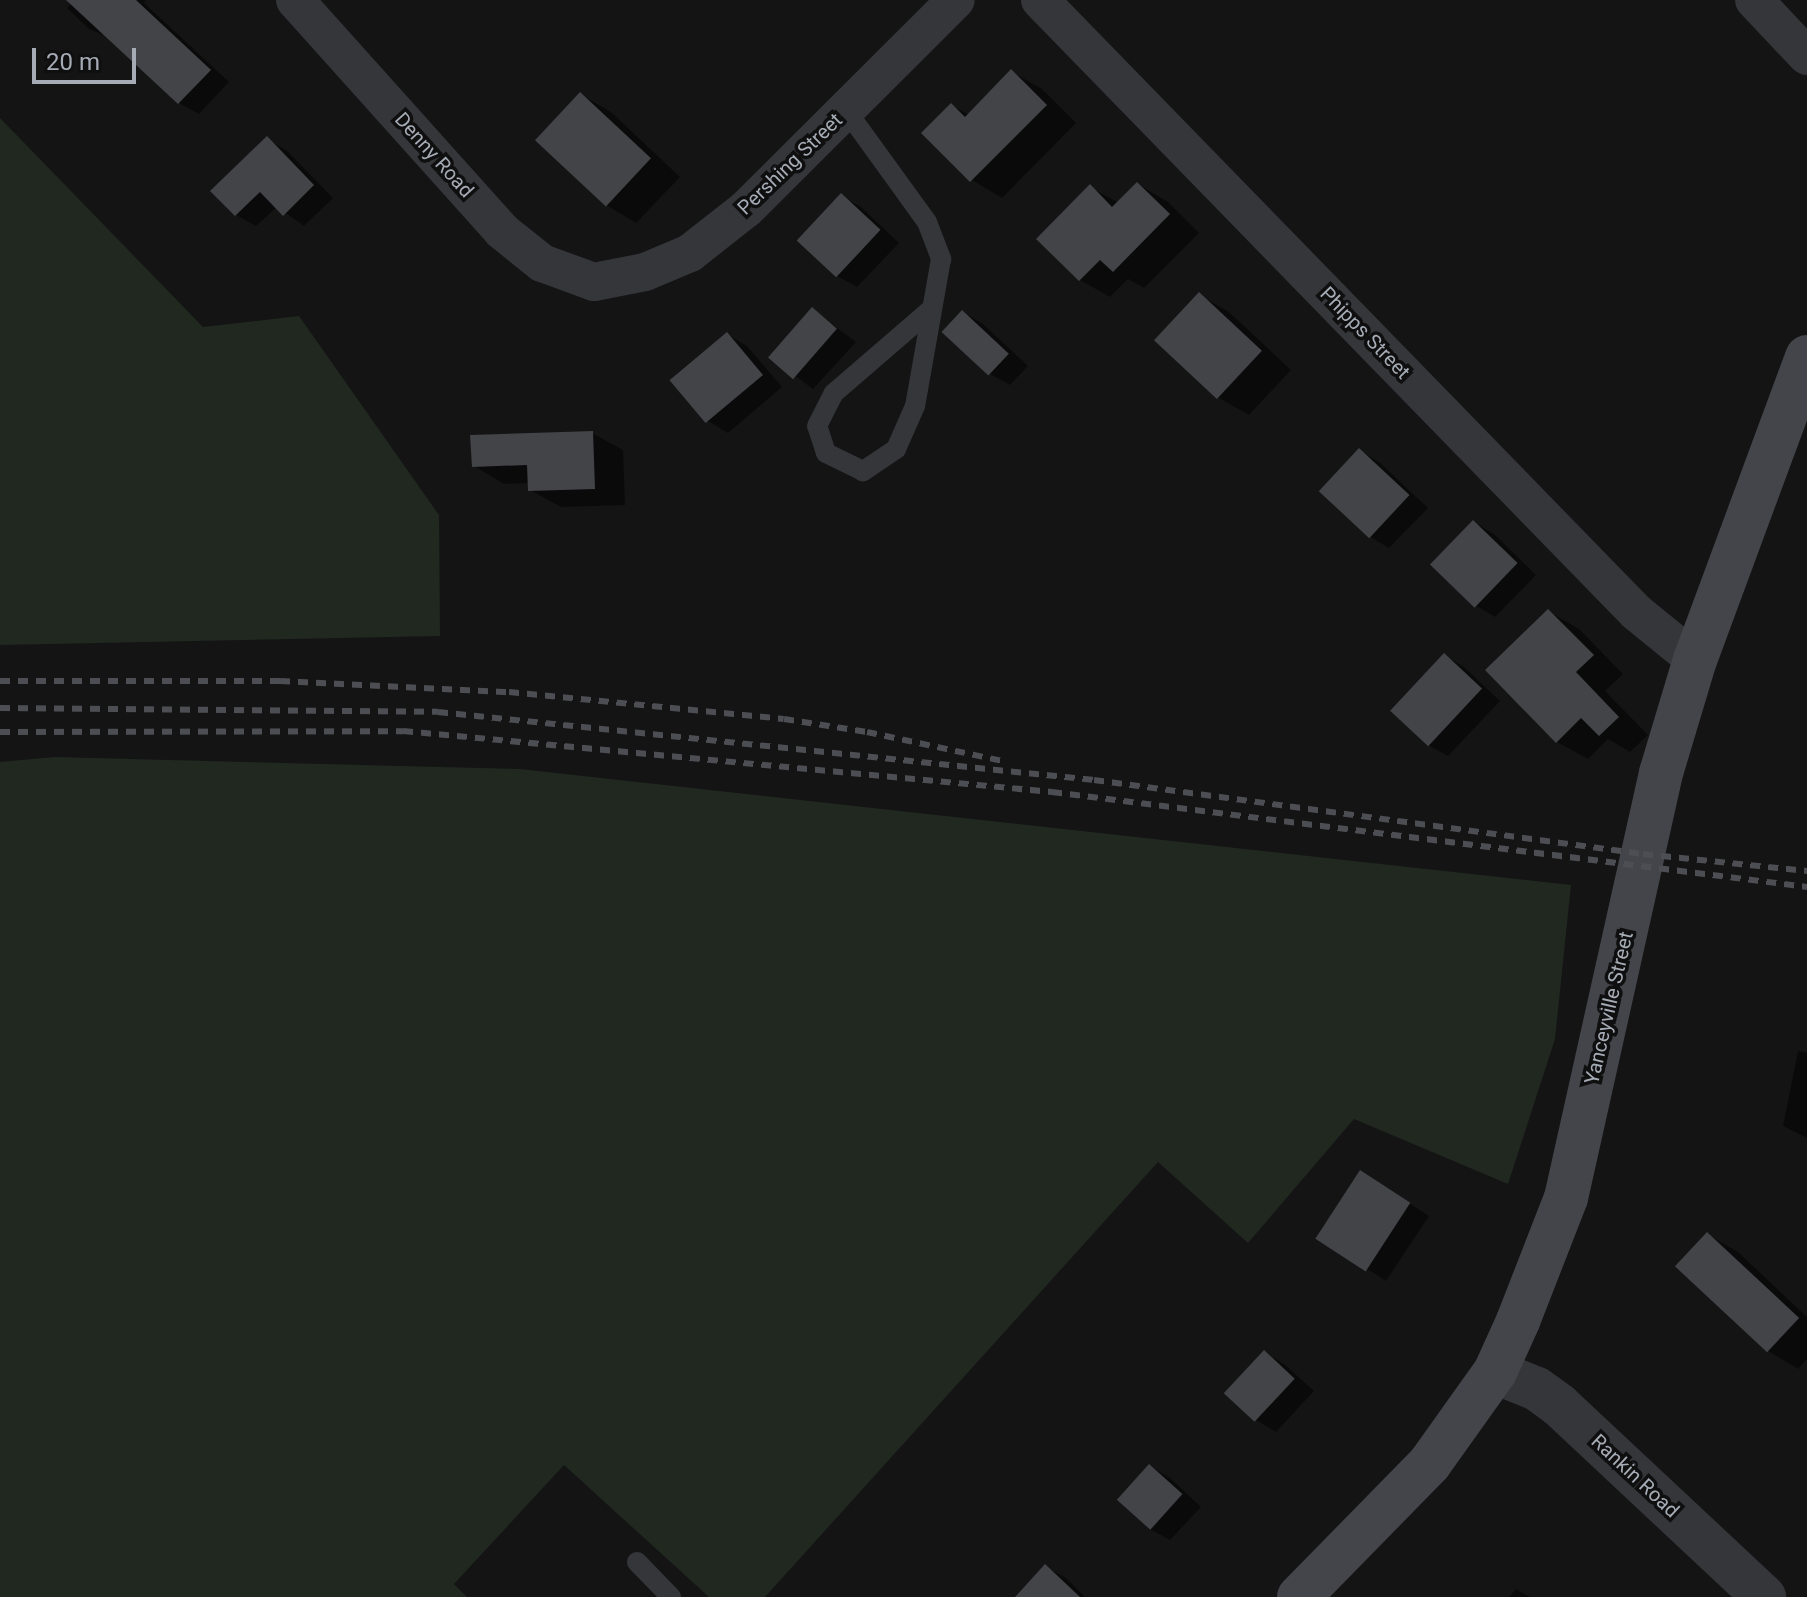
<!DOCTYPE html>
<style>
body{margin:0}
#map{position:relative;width:1807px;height:1597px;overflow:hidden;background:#141415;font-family:Roboto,sans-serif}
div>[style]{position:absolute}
.green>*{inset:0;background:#202820}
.shadow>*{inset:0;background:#0007}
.building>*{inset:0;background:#434448;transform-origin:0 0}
.service>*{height:20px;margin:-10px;padding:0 10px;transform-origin:10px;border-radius:10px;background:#35363a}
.minor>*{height:38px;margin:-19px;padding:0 19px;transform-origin:19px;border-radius:19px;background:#35363a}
.tertiary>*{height:44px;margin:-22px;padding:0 22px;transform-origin:22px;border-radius:22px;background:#35363a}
.secondary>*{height:44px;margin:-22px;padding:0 22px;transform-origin:22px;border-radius:22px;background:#43454a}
.rail>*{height:6px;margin-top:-3px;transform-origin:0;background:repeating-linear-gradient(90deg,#4c4e53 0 10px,transparent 0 18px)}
span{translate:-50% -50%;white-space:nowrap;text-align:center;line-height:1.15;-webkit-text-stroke:7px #0f0f10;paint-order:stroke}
.street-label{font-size:20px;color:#a6acb5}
.scale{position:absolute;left:32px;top:48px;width:104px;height:36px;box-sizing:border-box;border:4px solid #a6acb5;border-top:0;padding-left:10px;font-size:24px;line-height:28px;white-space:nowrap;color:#a6acb5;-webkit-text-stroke:6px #0f0f10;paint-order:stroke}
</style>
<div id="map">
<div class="green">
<i style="clip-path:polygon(0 118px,203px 327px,299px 316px,439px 515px,440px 636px,0 645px)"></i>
<i style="clip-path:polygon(54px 757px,520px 769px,1571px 885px,1555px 1039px,1508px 1184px,1354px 1119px,1248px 1243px,1158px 1162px,765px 1597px,709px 1597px,564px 1465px,454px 1584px,467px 1597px,0 1597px,0 762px)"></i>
</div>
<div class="shadow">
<i style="clip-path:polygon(74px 0,146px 0,144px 3px,229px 82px,199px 114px,179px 103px,111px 38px,89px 29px,67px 8px)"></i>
<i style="clip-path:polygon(1012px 72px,1042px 89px,1076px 123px,1002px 198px,972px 180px,924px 133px,951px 105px,969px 115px)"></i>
<i style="clip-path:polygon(580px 94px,611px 112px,680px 177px,636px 223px,606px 205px)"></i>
<i style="clip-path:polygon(267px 139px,287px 151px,333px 198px,304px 226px,277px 207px,256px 226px,236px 215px)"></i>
<i style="clip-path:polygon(1138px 184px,1168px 202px,1199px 233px,1144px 288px,1128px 279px,1110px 297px,1080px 280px,1090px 187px,1119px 203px)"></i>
<i style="clip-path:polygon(841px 196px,861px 207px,899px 243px,857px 287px,837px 276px)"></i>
<i style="clip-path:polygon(1199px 295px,1229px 312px,1291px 370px,1249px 415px,1219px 398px)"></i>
<i style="clip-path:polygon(813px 310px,856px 342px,813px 389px,771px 358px)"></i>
<i style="clip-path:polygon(963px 312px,983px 324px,1028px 366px,1010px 385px,990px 374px)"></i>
<i style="clip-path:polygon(727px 334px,747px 346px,782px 387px,728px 433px,708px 421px)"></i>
<i style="clip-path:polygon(592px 433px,623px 450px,625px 505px,561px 507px,530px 490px,530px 483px,504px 484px,474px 466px)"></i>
<i style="clip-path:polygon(1359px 450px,1379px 462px,1428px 508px,1389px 548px,1369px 536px)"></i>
<i style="clip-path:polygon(1474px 522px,1494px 534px,1536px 575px,1495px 617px,1475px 605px)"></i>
<i style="clip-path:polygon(1548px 611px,1579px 629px,1623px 674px,1605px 691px,1648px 735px,1630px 752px,1608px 739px,1588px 759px,1557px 742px)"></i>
<i style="clip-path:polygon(1444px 655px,1464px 667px,1500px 701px,1448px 756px,1428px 745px,1392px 711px)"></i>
<i style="clip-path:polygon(1798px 1051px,1807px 1053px,1807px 1138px,1783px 1126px)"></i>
<i style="clip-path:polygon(1380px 1184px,1429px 1216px,1386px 1281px,1318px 1237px)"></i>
<i style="clip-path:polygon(1708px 1235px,1738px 1252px,1807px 1317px,1807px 1359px,1798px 1369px,1768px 1351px)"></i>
<i style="clip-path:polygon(1264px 1352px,1284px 1364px,1314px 1391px,1276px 1432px,1256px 1420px)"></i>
<i style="clip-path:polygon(1150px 1466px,1170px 1478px,1201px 1507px,1170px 1540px,1150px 1529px)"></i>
<i style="clip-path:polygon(1046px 1567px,1066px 1578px,1085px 1597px,1017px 1597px)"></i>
<i style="clip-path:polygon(1516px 1589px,1530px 1597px,1509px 1597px)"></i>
</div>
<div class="building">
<i style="clip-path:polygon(66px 0,136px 0,211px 70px,178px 104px)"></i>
<i style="clip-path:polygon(1011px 69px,1047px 105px,970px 182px,921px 133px,951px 103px,965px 117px)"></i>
<i style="left:580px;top:92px;width:97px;height:66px;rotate:43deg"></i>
<i style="clip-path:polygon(267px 136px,314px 185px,283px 216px,260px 192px,235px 216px,210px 191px)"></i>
<i style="clip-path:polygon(1137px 182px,1170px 214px,1113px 272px,1100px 260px,1079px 281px,1036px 239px,1090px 184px,1112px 207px)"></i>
<i style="left:841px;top:193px;width:54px;height:65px;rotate:43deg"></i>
<i style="left:1199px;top:292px;width:86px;height:66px;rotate:43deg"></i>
<i style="left:812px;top:307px;width:33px;height:67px;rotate:41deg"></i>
<i style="left:962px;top:310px;width:64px;height:30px;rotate:43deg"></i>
<i style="left:727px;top:332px;width:56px;height:75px;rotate:50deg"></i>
<i style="clip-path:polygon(593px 431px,595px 489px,528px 491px,527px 465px,472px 467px,470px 435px)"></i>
<i style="left:1359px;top:448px;width:69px;height:59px;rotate:43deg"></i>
<i style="left:1473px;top:520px;width:62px;height:62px;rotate:44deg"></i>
<i style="clip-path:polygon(1548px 609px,1594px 655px,1576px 672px,1619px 717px,1599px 736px,1581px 718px,1556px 743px,1485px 670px)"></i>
<i style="left:1444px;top:653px;width:52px;height:79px;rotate:43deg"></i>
<i style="left:1360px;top:1170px;width:60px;height:82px;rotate:33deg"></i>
<i style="left:1707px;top:1232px;width:126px;height:47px;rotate:43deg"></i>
<i style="left:1264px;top:1350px;width:42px;height:59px;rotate:43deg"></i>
<i style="left:1149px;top:1464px;width:45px;height:48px;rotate:42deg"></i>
<i style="clip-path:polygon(1045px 1564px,1080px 1597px,1015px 1597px)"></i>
</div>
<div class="service">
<i style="left:846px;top:110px;width:138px;rotate:54.1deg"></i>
<i style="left:927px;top:222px;width:40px;rotate:69deg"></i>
<i style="left:941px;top:259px;width:149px;rotate:100deg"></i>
<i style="left:915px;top:406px;width:47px;rotate:113.8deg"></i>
<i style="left:896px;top:449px;width:40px;rotate:146deg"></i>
<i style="left:863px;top:471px;width:41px;rotate:-154.1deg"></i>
<i style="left:826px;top:453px;width:28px;rotate:-108deg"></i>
<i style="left:817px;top:426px;width:37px;rotate:-63deg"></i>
<i style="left:834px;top:393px;width:127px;rotate:-40.8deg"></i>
<i style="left:637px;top:1562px;width:49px;rotate:45.8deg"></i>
</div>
<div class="minor">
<i style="left:295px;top:0;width:310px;rotate:48.1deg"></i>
<i style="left:502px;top:231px;width:51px;rotate:38.7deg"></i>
<i style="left:542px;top:263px;width:55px;rotate:20.1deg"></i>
<i style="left:594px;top:282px;width:52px;rotate:-11.1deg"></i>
<i style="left:645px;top:272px;width:49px;rotate:-22.9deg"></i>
<i style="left:690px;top:253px;width:71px;rotate:-38.2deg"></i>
<i style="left:746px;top:209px;width:296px;rotate:-44.9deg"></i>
<i style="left:1040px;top:0;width:854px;rotate:45.76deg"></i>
<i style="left:1636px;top:612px;width:76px;rotate:39.1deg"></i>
<i style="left:1754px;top:0;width:77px;rotate:46.6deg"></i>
</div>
<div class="tertiary">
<i style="left:1495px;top:1372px;width:45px;rotate:22deg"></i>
<i style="left:1537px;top:1389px;width:27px;rotate:36deg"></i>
<i style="left:1559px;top:1405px;width:281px;rotate:43.1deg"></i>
</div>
<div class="secondary">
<i style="left:1299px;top:1597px;width:187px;rotate:-45.6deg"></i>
<i style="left:1430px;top:1463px;width:112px;rotate:-54.5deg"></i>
<i style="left:1495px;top:1372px;width:56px;rotate:-65.7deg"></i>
<i style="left:1518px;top:1321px;width:132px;rotate:-68.7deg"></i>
<i style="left:1566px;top:1198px;width:435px;rotate:-77.4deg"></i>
<i style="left:1661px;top:773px;width:118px;rotate:-73.3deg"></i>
<i style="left:1695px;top:660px;width:323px;rotate:-69.7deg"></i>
</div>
<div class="rail">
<i style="left:0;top:681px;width:280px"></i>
<i style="left:280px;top:681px;width:229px;rotate:2.8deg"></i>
<i style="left:509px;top:692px;width:276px;rotate:5.6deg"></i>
<i style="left:784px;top:719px;width:84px;rotate:8.9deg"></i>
<i style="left:867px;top:732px;width:138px;rotate:12.1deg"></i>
<i style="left:0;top:708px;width:438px;rotate:0.5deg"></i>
<i style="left:438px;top:712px;width:660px;rotate:5.92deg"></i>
<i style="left:1094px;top:780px;width:554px;rotate:7.68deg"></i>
<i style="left:1643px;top:854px;width:165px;rotate:5.9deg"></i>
<i style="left:0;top:732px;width:403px;rotate:-0.1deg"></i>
<i style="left:403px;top:731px;width:652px;rotate:5.37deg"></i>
<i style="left:1052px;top:792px;width:761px;rotate:7.17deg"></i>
</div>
<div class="street-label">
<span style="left:434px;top:155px;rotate:48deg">Denny Road</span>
<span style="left:790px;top:164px;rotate:-44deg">Pershing Street</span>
<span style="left:1365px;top:333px;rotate:46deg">Phipps Street</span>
<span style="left:1609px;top:1008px;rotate:-77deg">Yanceyville Street</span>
<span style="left:1635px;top:1476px;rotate:43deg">Rankin Road</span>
</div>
<div class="scale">20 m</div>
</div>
